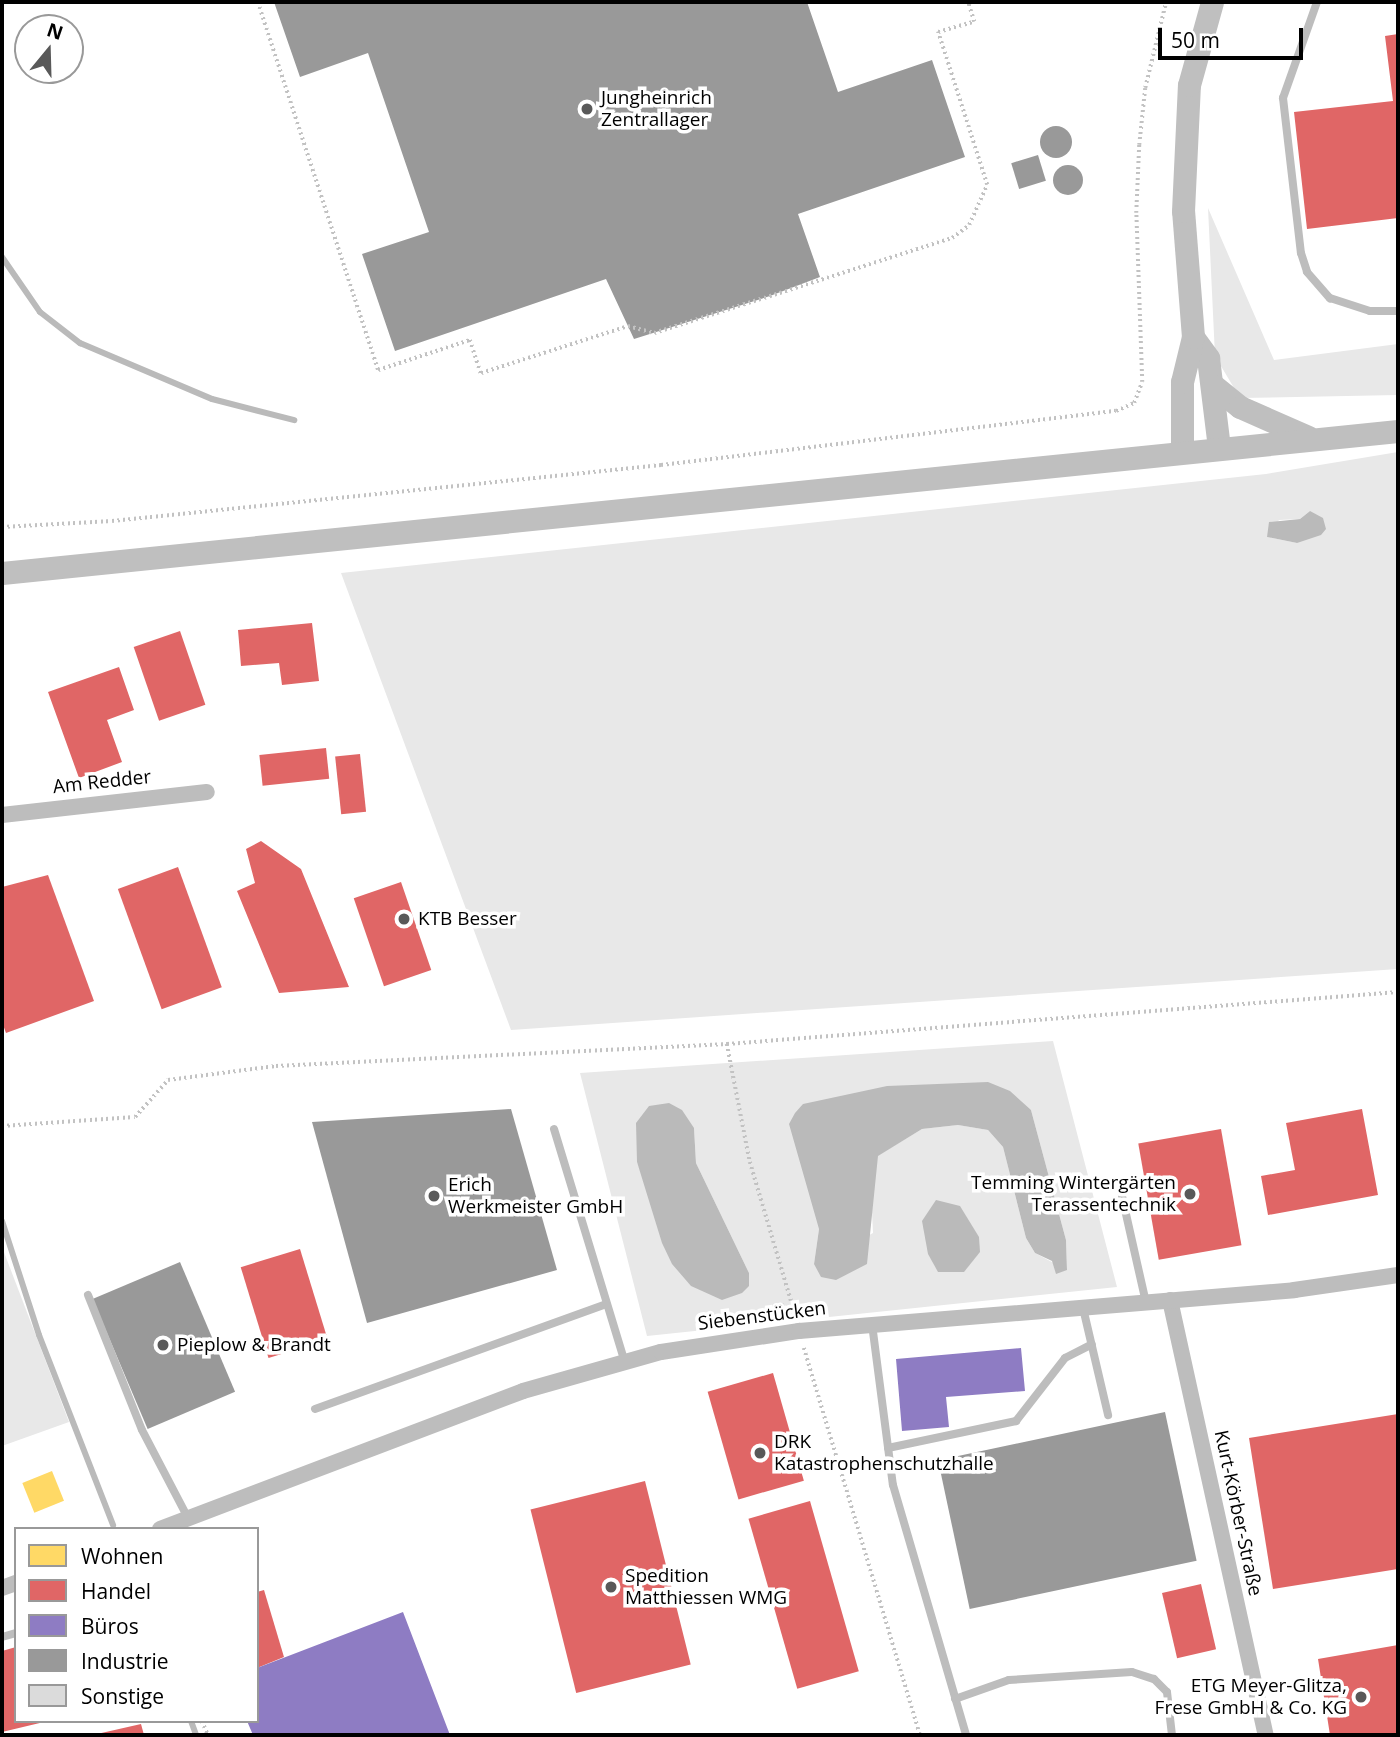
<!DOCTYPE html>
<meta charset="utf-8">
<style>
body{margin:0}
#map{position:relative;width:1400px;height:1737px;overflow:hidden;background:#fff;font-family:"Open Sans",sans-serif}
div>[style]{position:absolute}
.green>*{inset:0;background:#e8e8e8}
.water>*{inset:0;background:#bababa}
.homes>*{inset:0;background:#ffd966;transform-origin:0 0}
.shops>*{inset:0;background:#e06666;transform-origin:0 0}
.offices>*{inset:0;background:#8e7cc3}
.industry>*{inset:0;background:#999;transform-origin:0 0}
.round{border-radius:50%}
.stream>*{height:6px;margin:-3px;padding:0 3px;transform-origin:3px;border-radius:3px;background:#bababa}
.building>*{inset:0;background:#dbdbdb;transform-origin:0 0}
.path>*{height:3.5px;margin-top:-1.75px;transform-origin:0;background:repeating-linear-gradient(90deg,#c2c2c2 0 2px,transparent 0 5.5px)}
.service>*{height:8px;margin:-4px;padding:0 4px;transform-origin:4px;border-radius:4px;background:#bdbdbd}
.minor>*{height:16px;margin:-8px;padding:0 8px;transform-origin:8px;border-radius:8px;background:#bdbdbd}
.secondary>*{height:23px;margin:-11.5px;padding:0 11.5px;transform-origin:11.5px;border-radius:11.5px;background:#bfbfbf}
.dots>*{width:19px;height:19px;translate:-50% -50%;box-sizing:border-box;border:4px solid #fff;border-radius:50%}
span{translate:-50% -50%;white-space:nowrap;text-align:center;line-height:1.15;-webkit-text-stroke:7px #fff;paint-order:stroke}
.poi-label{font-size:19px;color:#000}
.left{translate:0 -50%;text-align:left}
.right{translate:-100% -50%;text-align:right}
.street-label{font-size:19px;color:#000}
.frame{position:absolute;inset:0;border:4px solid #000;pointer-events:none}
.legend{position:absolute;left:14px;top:1527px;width:245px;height:196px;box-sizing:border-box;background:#fff;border:2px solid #999;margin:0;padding:9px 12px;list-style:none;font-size:21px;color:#000}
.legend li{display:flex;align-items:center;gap:14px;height:35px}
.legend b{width:35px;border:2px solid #999}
.north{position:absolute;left:14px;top:14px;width:70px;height:70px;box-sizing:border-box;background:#fff;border:2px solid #999;border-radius:50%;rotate:19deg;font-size:19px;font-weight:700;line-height:28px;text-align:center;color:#000}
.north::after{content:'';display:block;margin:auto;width:24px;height:32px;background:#595959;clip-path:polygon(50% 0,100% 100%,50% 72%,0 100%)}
.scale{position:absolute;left:1158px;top:28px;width:145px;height:32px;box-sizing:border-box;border:4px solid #000;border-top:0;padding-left:9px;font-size:21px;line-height:24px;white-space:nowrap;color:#000;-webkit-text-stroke:5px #fff;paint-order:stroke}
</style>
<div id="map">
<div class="green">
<i style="clip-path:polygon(1208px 208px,1274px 360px,1398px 344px,1398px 395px,1240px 398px,1215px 356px)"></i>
<i style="clip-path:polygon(evenodd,1398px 452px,1398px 969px,511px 1030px,341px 573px,1266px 474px,1398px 452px,1310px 511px,1297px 543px,1267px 537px,1279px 520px,1300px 519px,1310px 511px)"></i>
<i style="clip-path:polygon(evenodd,1053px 1041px,1117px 1287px,647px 1336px,580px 1073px,1053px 1041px,887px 1086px,1031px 1110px,1066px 1240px,1067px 1270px,1035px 1253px,1026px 1238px,1003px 1147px,988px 1130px,958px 1125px,922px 1129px,877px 1156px,871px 1192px,873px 1233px,814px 1264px,819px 1229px,887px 1086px,1053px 1041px,694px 1128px,696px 1163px,749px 1273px,649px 1192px,637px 1162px,694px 1128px)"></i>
<i style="clip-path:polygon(2px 1247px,69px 1422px,2px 1446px)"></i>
</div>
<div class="water">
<i style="clip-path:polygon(1310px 511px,1323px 518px,1326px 529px,1321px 535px,1297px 543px,1267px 537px,1269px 522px,1300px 519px)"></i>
<i style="clip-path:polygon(988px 1082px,1010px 1091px,1031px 1110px,1066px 1240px,1067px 1270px,1056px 1274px,1052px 1261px,1035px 1253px,1026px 1238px,1003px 1147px,988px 1130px,958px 1125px,922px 1129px,878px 1156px,867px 1264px,836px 1280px,821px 1277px,814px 1264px,819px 1229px,789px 1124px,795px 1113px,803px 1104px,887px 1086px)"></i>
<i style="clip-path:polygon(669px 1103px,682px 1110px,694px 1128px,696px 1163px,749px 1273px,749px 1286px,742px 1293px,722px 1300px,691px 1286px,672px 1264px,662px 1243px,637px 1162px,636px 1123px,649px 1106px)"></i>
<i style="clip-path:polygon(936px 1200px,960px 1206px,979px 1237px,980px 1252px,964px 1272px,938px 1272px,928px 1254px,922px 1221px)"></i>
</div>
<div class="homes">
<i style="left:52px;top:1471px;width:32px;height:32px;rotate:68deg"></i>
</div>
<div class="shops">
<i style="clip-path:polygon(1398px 34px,1398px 218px,1307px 229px,1294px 112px,1393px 101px,1385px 36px)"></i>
<i style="clip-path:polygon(312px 623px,319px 681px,282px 685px,279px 663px,241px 666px,238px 630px)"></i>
<i style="left:180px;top:631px;width:78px;height:49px;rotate:71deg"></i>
<i style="clip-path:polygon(119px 667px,134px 710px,107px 720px,122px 762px,79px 778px,48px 692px)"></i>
<i style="left:326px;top:748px;width:31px;height:67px;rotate:84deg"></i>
<i style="left:360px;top:754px;width:58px;height:25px;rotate:84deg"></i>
<i style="clip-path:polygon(261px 841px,301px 869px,349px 987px,279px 993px,237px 891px,255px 883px,246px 849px)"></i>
<i style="left:178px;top:867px;width:128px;height:64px;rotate:70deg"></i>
<i style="clip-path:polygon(48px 875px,94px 1001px,6px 1033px,2px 1022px,2px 887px)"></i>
<i style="left:401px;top:882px;width:93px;height:50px;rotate:71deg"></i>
<i style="clip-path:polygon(1362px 1109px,1378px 1195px,1268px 1215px,1261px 1176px,1295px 1170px,1286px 1123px)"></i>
<i style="left:1221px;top:1129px;width:118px;height:84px;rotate:80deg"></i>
<i style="left:300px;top:1249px;width:95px;height:62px;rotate:73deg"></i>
<i style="left:773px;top:1373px;width:112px;height:68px;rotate:74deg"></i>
<i style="clip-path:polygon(1398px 1414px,1398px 1569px,1273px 1589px,1249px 1438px)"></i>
<i style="left:645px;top:1481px;width:189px;height:118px;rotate:76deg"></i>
<i style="left:810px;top:1501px;width:177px;height:64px;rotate:74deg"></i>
<i style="left:1201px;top:1584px;width:67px;height:40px;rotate:77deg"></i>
<i style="clip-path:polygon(264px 1590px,284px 1657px,257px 1668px,257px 1592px)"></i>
<i style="clip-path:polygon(1398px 1645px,1398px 1735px,1330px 1735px,1318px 1659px)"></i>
<i style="clip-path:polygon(16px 1647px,16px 1721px,44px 1722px,2px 1732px,2px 1651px)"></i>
<i style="clip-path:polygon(141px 1724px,144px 1735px,97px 1735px,97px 1734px)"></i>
</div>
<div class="offices">
<i style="clip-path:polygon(1021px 1348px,1025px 1391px,946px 1397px,949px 1427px,902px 1431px,896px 1359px)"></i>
<i style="clip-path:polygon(403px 1612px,450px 1735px,253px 1735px,247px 1721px,257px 1721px,257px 1668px)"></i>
</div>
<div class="industry">
<i style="clip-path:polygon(274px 2px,807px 2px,838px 92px,932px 60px,965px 157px,798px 214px,820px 277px,770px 296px,634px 339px,606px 279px,395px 351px,362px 254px,429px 232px,368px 53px,300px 77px)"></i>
<i class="round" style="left:1040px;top:126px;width:32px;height:32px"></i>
<i style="left:1038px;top:155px;width:27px;height:28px;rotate:73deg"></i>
<i class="round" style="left:1053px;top:165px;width:30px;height:30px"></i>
<i style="clip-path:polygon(511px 1109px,557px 1270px,367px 1323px,312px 1122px)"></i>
<i style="left:180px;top:1262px;width:141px;height:95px;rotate:67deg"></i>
<i style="left:1165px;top:1412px;width:152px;height:232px;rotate:78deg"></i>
</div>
<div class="stream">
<i style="left:2px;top:257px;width:67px;rotate:55.4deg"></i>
<i style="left:40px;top:312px;width:51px;rotate:37.8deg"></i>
<i style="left:80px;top:343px;width:143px;rotate:23deg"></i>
<i style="left:212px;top:399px;width:85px;rotate:14.4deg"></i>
<i style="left:2px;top:1221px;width:120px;rotate:72deg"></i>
<i style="left:39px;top:1335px;width:204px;rotate:68.7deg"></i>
<i style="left:191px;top:1721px;width:15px;rotate:70deg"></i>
</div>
<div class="building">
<i style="left:784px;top:1303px;width:10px;height:10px;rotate:84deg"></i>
</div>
<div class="path">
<i style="left:258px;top:2px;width:387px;rotate:71.9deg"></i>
<i style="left:378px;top:370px;width:97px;rotate:-18.1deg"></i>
<i style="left:470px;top:340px;width:35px;rotate:72deg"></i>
<i style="left:481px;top:373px;width:154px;rotate:-17.7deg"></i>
<i style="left:628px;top:326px;width:27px;rotate:15deg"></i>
<i style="left:654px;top:333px;width:313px;rotate:-17.7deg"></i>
<i style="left:952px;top:238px;width:21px;rotate:-37deg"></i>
<i style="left:969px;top:225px;width:44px;rotate:-65.8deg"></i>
<i style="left:987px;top:185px;width:161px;rotate:-107.8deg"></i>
<i style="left:938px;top:32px;width:37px;rotate:-16deg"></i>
<i style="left:974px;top:22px;width:21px;rotate:-107deg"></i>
<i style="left:2px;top:527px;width:110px;rotate:-3.1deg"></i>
<i style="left:112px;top:521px;width:552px;rotate:-5.82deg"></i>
<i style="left:661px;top:465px;width:458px;rotate:-6.8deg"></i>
<i style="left:1116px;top:411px;width:20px;rotate:-24deg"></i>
<i style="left:1134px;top:403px;width:22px;rotate:-69deg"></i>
<i style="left:1142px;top:382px;width:169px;rotate:-92deg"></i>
<i style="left:1136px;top:213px;width:68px;rotate:-87.5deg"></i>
<i style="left:1139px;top:145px;width:57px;rotate:-84deg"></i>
<i style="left:1145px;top:88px;width:89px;rotate:-76.3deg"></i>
<i style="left:727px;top:1044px;width:120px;rotate:79deg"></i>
<i style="left:750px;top:1162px;width:162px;rotate:73.5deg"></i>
<i style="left:2px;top:1126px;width:133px;rotate:-3.9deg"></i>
<i style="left:135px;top:1117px;width:50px;rotate:-48.3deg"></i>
<i style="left:168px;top:1080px;width:109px;rotate:-7.4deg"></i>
<i style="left:276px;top:1066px;width:452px;rotate:-2.8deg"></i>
<i style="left:727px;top:1044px;width:673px;rotate:-4.43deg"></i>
<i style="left:804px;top:1348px;width:404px;rotate:73.3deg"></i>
<i style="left:202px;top:1721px;width:15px;rotate:67deg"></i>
</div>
<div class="service">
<i style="left:1317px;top:2px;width:102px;rotate:109.5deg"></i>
<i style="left:1283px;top:98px;width:156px;rotate:83.4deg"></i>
<i style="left:1301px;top:253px;width:20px;rotate:72deg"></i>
<i style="left:1307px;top:272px;width:35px;rotate:49deg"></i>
<i style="left:1330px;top:298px;width:42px;rotate:18deg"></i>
<i style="left:1370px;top:311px;width:28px"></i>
<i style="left:554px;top:1129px;width:241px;rotate:73.1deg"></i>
<i style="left:1119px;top:1183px;width:123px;rotate:77.3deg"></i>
<i style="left:88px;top:1295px;width:145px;rotate:68.2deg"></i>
<i style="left:142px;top:1430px;width:99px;rotate:62.4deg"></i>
<i style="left:1083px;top:1308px;width:110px;rotate:76.8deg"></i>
<i style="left:872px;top:1324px;width:162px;rotate:82.6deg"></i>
<i style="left:893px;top:1485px;width:260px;rotate:73.7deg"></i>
<i style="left:315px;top:1409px;width:309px;rotate:-19.8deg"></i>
<i style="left:888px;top:1448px;width:131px;rotate:-11.9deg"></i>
<i style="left:1016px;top:1421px;width:80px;rotate:-52.1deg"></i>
<i style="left:1065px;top:1358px;width:30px;rotate:-27deg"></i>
<i style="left:2px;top:1637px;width:15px;rotate:-16deg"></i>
<i style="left:955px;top:1699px;width:57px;rotate:-19.4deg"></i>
<i style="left:1009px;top:1680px;width:123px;rotate:-3.7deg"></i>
<i style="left:1132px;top:1672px;width:23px;rotate:18deg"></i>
<i style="left:1154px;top:1679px;width:18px;rotate:45deg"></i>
<i style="left:1167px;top:1692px;width:43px;rotate:83.4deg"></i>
</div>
<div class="minor">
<i style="left:2px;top:815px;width:206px;rotate:-6.4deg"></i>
<i style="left:1170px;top:1300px;width:445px;rotate:77.6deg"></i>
<i style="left:160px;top:1529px;width:388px;rotate:-20.8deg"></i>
<i style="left:523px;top:1391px;width:143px;rotate:-15.8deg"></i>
<i style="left:661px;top:1352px;width:140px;rotate:-8.7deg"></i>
<i style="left:799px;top:1331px;width:497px;rotate:-4.7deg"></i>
<i style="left:1294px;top:1290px;width:105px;rotate:-8.2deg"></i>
<i style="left:2px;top:1588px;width:15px;rotate:-20deg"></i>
</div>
<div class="secondary">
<i style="left:1193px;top:337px;width:26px;rotate:54deg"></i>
<i style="left:1208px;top:358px;width:91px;rotate:83deg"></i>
<i style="left:1214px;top:386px;width:33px;rotate:39deg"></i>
<i style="left:1240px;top:407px;width:74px;rotate:23.8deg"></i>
<i style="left:1182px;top:452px;width:70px;rotate:-90deg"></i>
<i style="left:1182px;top:382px;width:46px;rotate:-76.3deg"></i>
<i style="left:1193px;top:337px;width:126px;rotate:-94.5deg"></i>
<i style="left:1183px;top:211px;width:126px;rotate:-87.3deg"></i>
<i style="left:1189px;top:85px;width:86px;rotate:-74.5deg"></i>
<i style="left:2px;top:573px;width:1403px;rotate:-5.81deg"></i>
</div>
<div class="dots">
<i style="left:587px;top:109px;background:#595959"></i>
<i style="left:404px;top:919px;background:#595959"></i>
<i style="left:1190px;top:1194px;background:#595959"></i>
<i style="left:434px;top:1196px;background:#595959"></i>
<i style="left:163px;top:1345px;background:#595959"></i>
<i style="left:760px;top:1453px;background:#595959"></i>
<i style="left:611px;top:1587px;background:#595959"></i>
<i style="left:1361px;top:1697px;background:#595959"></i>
</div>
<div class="poi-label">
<span class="left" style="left:601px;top:109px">Jungheinrich<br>Zentrallager</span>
<span class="left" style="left:418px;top:919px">KTB Besser</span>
<span class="right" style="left:1176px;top:1194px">Temming Wintergärten<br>Terassentechnik</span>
<span class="left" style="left:448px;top:1196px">Erich<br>Werkmeister GmbH</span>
<span class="left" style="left:177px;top:1345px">Pieplow &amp; Brandt</span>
<span class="left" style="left:774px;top:1453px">DRK<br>Katastrophenschutzhalle</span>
<span class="left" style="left:625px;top:1587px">Spedition<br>Matthiessen WMG</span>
<span class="right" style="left:1347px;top:1697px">ETG Meyer-Glitza,<br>Frese GmbH &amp; Co. KG</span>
</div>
<div class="street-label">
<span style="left:102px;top:782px;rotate:-6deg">Am Redder</span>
<span style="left:762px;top:1316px;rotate:-7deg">Siebenstücken</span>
<span style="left:1238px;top:1513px;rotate:78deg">Kurt-Körber-Straße</span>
</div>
<div class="frame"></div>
<ul class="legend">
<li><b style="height:19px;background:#ffd966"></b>Wohnen</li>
<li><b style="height:19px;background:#e06666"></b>Handel</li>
<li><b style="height:19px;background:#8e7cc3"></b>Büros</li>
<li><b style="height:19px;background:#999"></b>Industrie</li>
<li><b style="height:19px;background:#dbdbdb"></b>Sonstige</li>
</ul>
<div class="north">N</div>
<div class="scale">50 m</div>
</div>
